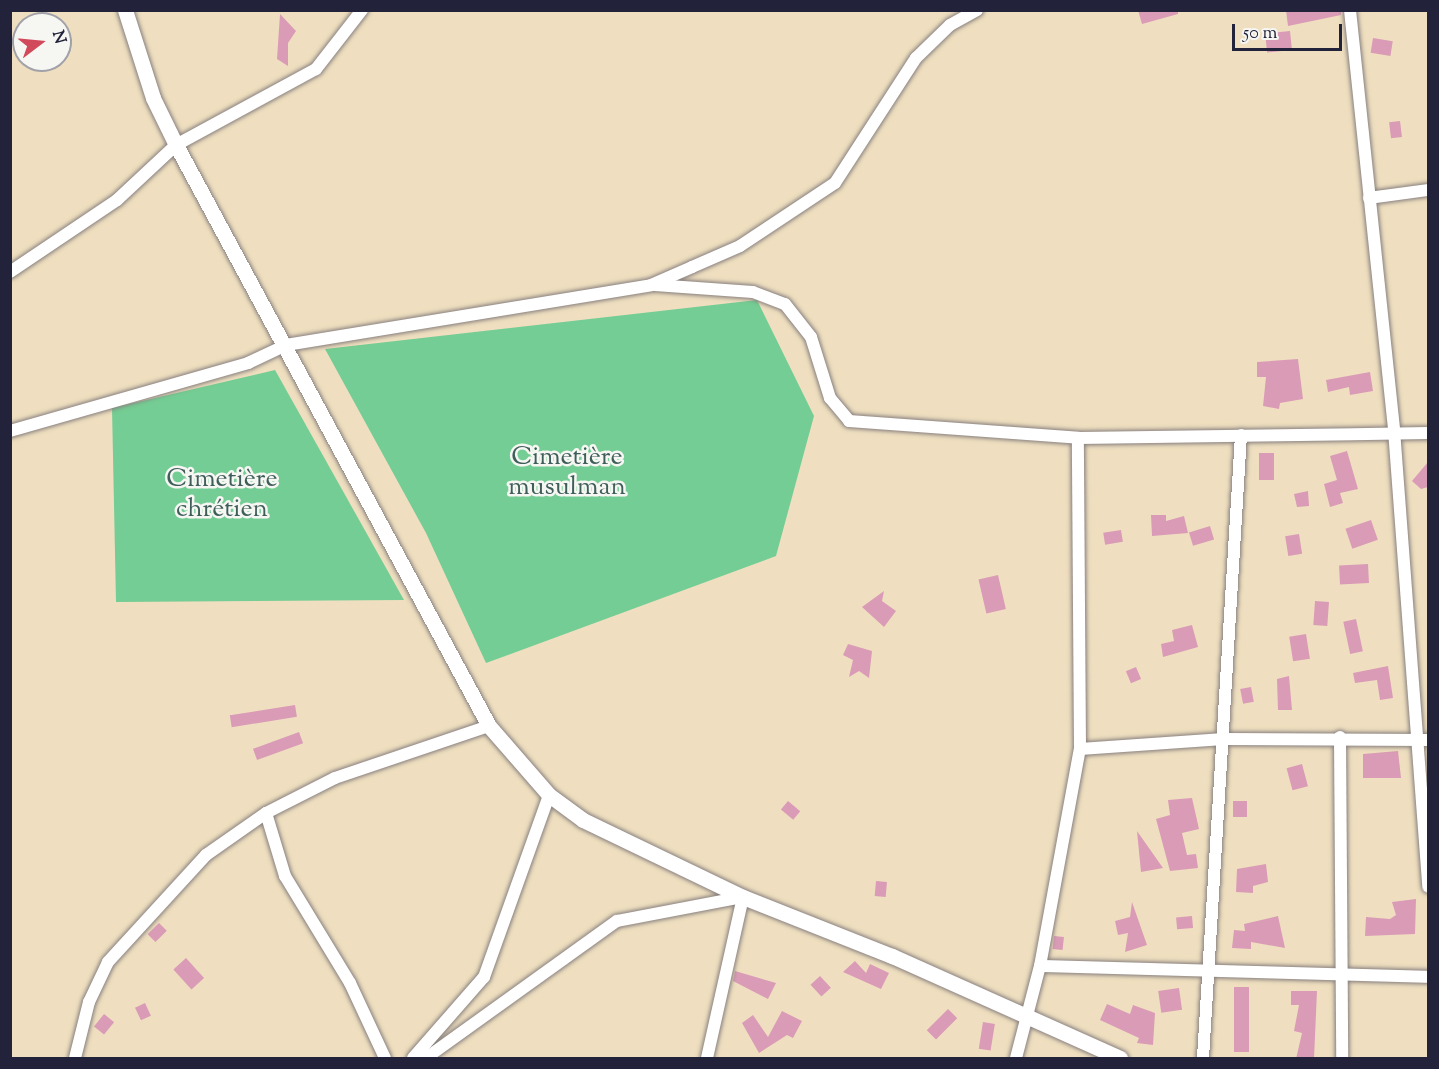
<!DOCTYPE html>
<meta charset="utf-8">
<style>
body{margin:0}
#map{position:relative;width:1439px;height:1069px;overflow:hidden;background:#efdfc0;font-family:"Sorts Mill Goudy",serif}
div>[style]{position:absolute}
.green>*{inset:0;background:#74cd94}
.building>*{inset:0;background:#da9bb6;transform-origin:0 0}
.roads{filter:drop-shadow(0 0 2px #88807e) drop-shadow(0 0 2px #88807e)}
.minor>*{height:12px;margin:-6px;padding:0 6px;transform-origin:6px;border-radius:6px;background:#fff}
.tertiary>*{height:15px;margin:-7.5px;padding:0 7.5px;transform-origin:7.5px;border-radius:7.5px;background:#fff}
span{translate:-50% -50%;white-space:nowrap;text-align:center;line-height:1.15;-webkit-text-stroke:5px #f6f6f2;paint-order:stroke}
.park-label{font-size:26px;color:#3f5e5a}
.frame{position:absolute;inset:0;border:12px solid #22223b;pointer-events:none}
.north{position:absolute;left:12px;top:12px;width:60px;height:60px;box-sizing:border-box;background:#f6f6f2;border:2px solid #a1a1a9;border-radius:50%;rotate:74deg;font-size:16px;font-weight:700;line-height:24px;text-align:center;color:#22223b}
.north::after{content:'';display:block;margin:auto;width:21px;height:27px;background:#d1495b;clip-path:polygon(50% 0,100% 100%,50% 72%,0 100%)}
.scale{position:absolute;left:1232px;top:24px;width:110px;height:27px;box-sizing:border-box;border:3px solid #22223b;border-top:0;padding-left:8px;font-size:18px;line-height:21px;white-space:nowrap;color:#22223b;-webkit-text-stroke:4px #f6f6f2;paint-order:stroke}
</style>
<div id="map">
<div class="green">
<i style="clip-path:polygon(757px 300px,814px 416px,776px 556px,486px 663px,426px 533px,325px 349px)"></i>
<i style="clip-path:polygon(275px 370px,404px 600px,116px 602px,112px 408px)"></i>
</div>
<div class="building">
<i style="clip-path:polygon(1138px 10px,1178px 10px,1178px 14px,1142px 24px)"></i>
<i style="clip-path:polygon(1286px 10px,1341px 10px,1341px 15px,1288px 26px)"></i>
<i style="clip-path:polygon(280px 14px,296px 31px,288px 43px,288px 66px,277px 59px)"></i>
<i style="left:1290px;top:31px;width:19px;height:25px;rotate:84deg"></i>
<i style="left:1373px;top:38px;width:20px;height:15px;rotate:9deg"></i>
<i style="left:1400px;top:121px;width:16px;height:11px;rotate:83deg"></i>
<i style="clip-path:polygon(1298px 359px,1303px 399px,1280px 403px,1279px 409px,1263px 406px,1266px 377px,1257px 377px,1257px 362px)"></i>
<i style="clip-path:polygon(1370px 372px,1373px 391px,1350px 395px,1349px 387px,1328px 392px,1326px 380px)"></i>
<i style="clip-path:polygon(1347px 451px,1358px 489px,1340px 493px,1343px 503px,1330px 507px,1324px 484px,1337px 480px,1330px 456px)"></i>
<i style="left:1259px;top:453px;width:15px;height:27px"></i>
<i style="clip-path:polygon(1428px 462px,1428px 487px,1421px 489px,1412px 481px)"></i>
<i style="clip-path:polygon(1308px 491px,1309px 506px,1297px 507px,1294px 494px)"></i>
<i style="clip-path:polygon(1151px 515px,1166px 515px,1166px 521px,1184px 516px,1188px 533px,1152px 536px)"></i>
<i style="left:1371px;top:520px;width:21px;height:27px;rotate:71deg"></i>
<i style="left:1210px;top:526px;width:14px;height:22px;rotate:73deg"></i>
<i style="left:1121px;top:530px;width:12px;height:18px;rotate:81deg"></i>
<i style="left:1299px;top:534px;width:20px;height:14px;rotate:81deg"></i>
<i style="left:1368px;top:564px;width:19px;height:29px;rotate:87deg"></i>
<i style="left:998px;top:575px;width:35px;height:20px;rotate:77deg"></i>
<i style="clip-path:polygon(884px 591px,882px 601px,896px 611px,884px 627px,862px 607px)"></i>
<i style="left:1315px;top:601px;width:14px;height:24px;rotate:4deg"></i>
<i style="left:1356px;top:619px;width:33px;height:13px;rotate:78deg"></i>
<i style="clip-path:polygon(1192px 625px,1198px 647px,1163px 657px,1161px 644px,1174px 641px,1172px 630px)"></i>
<i style="left:1306px;top:634px;width:25px;height:17px;rotate:81deg"></i>
<i style="clip-path:polygon(848px 644px,872px 651px,869px 678px,859px 671px,849px 677px,853px 660px,843px 655px)"></i>
<i style="clip-path:polygon(1388px 666px,1393px 698px,1380px 700px,1377px 680px,1355px 683px,1353px 673px)"></i>
<i style="left:1136px;top:667px;width:13px;height:11px;rotate:67deg"></i>
<i style="clip-path:polygon(1289px 676px,1292px 710px,1278px 710px,1277px 679px)"></i>
<i style="left:1251px;top:687px;width:15px;height:11px;rotate:79deg"></i>
<i style="left:295px;top:705px;width:12px;height:66px;rotate:81deg"></i>
<i style="left:299px;top:732px;width:12px;height:49px;rotate:70deg"></i>
<i style="clip-path:polygon(1398px 751px,1401px 778px,1363px 778px,1363px 754px)"></i>
<i style="left:1302px;top:764px;width:23px;height:16px;rotate:75deg"></i>
<i style="clip-path:polygon(1192px 798px,1199px 829px,1182px 833px,1187px 855px,1196px 854px,1198px 868px,1170px 871px,1156px 819px,1170px 815px,1168px 800px)"></i>
<i style="left:788px;top:801px;width:16px;height:11px;rotate:40deg"></i>
<i style="left:1233px;top:801px;width:14px;height:16px"></i>
<i style="clip-path:polygon(1137px 831px,1163px 868px,1141px 872px)"></i>
<i style="clip-path:polygon(1266px 864px,1268px 882px,1253px 886px,1253px 893px,1236px 892px,1237px 869px)"></i>
<i style="left:876px;top:881px;width:11px;height:15px;rotate:5deg"></i>
<i style="clip-path:polygon(1416px 899px,1415px 934px,1365px 936px,1366px 917px,1390px 919px,1396px 915px,1392px 902px)"></i>
<i style="clip-path:polygon(1132px 902px,1147px 945px,1125px 952px,1128px 933px,1118px 935px,1115px 921px,1130px 917px)"></i>
<i style="left:1192px;top:916px;width:12px;height:16px;rotate:85deg"></i>
<i style="clip-path:polygon(1278px 916px,1285px 948px,1251px 942px,1251px 949px,1232px 948px,1234px 930px,1245px 931px,1244px 924px)"></i>
<i style="left:159px;top:923px;width:11px;height:16px;rotate:45deg"></i>
<i style="left:1054px;top:936px;width:10px;height:13px;rotate:6deg"></i>
<i style="left:186px;top:958px;width:27px;height:17px;rotate:48deg"></i>
<i style="clip-path:polygon(855px 961px,866px 973px,870px 964px,889px 973px,881px 989px,843px 972px)"></i>
<i style="clip-path:polygon(735px 971px,776px 983px,768px 999px,733px 981px)"></i>
<i style="left:820px;top:976px;width:16px;height:13px;rotate:47deg"></i>
<i style="left:1234px;top:987px;width:15px;height:65px"></i>
<i style="left:1179px;top:988px;width:22px;height:21px;rotate:82deg"></i>
<i style="clip-path:polygon(1291px 991px,1317px 991px,1314px 1059px,1296px 1059px,1302px 1033px,1294px 1031px,1299px 1005px,1291px 1005px)"></i>
<i style="left:145px;top:1003px;width:14px;height:11px;rotate:65deg"></i>
<i style="clip-path:polygon(1107px 1004px,1130px 1014px,1133px 1005px,1155px 1013px,1153px 1045px,1137px 1043px,1139px 1038px,1100px 1020px)"></i>
<i style="left:948px;top:1009px;width:13px;height:30px;rotate:45deg"></i>
<i style="clip-path:polygon(782px 1011px,802px 1021px,793px 1038px,787px 1035px,759px 1053px,742px 1023px,753px 1015px,768px 1037px)"></i>
<i style="left:104px;top:1014px;width:13px;height:16px;rotate:39deg"></i>
<i style="left:983px;top:1022px;width:12px;height:27px;rotate:9deg"></i>
</div>
<div class="roads">
<div class="minor">
<i style="left:1350px;top:10px;width:422px;rotate:84deg"></i>
<i style="left:1394px;top:430px;width:458px;rotate:85.7deg"></i>
<i style="left:1369px;top:198px;width:60px;rotate:-7.7deg"></i>
<i style="left:10px;top:272px;width:129px;rotate:-33.9deg"></i>
<i style="left:117px;top:200px;width:81px;rotate:-43deg"></i>
<i style="left:176px;top:145px;width:159px;rotate:-28.5deg"></i>
<i style="left:316px;top:69px;width:75px;rotate:-52.1deg"></i>
<i style="left:655px;top:285px;width:98px;rotate:4.1deg"></i>
<i style="left:753px;top:292px;width:34px;rotate:21deg"></i>
<i style="left:785px;top:304px;width:42px;rotate:51.8deg"></i>
<i style="left:811px;top:337px;width:64px;rotate:72.7deg"></i>
<i style="left:830px;top:398px;width:30px;rotate:50deg"></i>
<i style="left:849px;top:421px;width:230px;rotate:4.2deg"></i>
<i style="left:1078px;top:438px;width:350px;rotate:-0.8deg"></i>
<i style="left:10px;top:431px;width:248px;rotate:-15.9deg"></i>
<i style="left:248px;top:363px;width:42px;rotate:-25.3deg"></i>
<i style="left:286px;top:345px;width:370px;rotate:-9.3deg"></i>
<i style="left:651px;top:285px;width:45px;rotate:-23.7deg"></i>
<i style="left:692px;top:267px;width:52px;rotate:-23.6deg"></i>
<i style="left:740px;top:246px;width:114px;rotate:-33.6deg"></i>
<i style="left:835px;top:183px;width:149px;rotate:-57.1deg"></i>
<i style="left:916px;top:58px;width:47px;rotate:-44.1deg"></i>
<i style="left:950px;top:25px;width:31px;rotate:-29deg"></i>
<i style="left:1340px;top:737px;width:321px;rotate:89.6deg"></i>
<i style="left:1080px;top:749px;width:144px;rotate:-4deg"></i>
<i style="left:1224px;top:739px;width:204px;rotate:0.3deg"></i>
<i style="left:266px;top:813px;width:66px;rotate:73.2deg"></i>
<i style="left:285px;top:876px;width:125px;rotate:58.7deg"></i>
<i style="left:350px;top:983px;width:83px;rotate:65deg"></i>
<i style="left:1040px;top:966px;width:388px;rotate:1.6deg"></i>
<i style="left:75px;top:1058px;width:58px;rotate:-76deg"></i>
<i style="left:89px;top:1002px;width:44px;rotate:-64.6deg"></i>
<i style="left:108px;top:962px;width:145px;rotate:-47.5deg"></i>
<i style="left:206px;top:855px;width:73px;rotate:-35deg"></i>
<i style="left:266px;top:813px;width:77px;rotate:-26.9deg"></i>
<i style="left:335px;top:778px;width:163px;rotate:-18.7deg"></i>
<i style="left:413px;top:1058px;width:108px;rotate:-48.8deg"></i>
<i style="left:484px;top:977px;width:193px;rotate:-70.3deg"></i>
<i style="left:426px;top:1058px;width:235px;rotate:-35.7deg"></i>
<i style="left:617px;top:921px;width:128px;rotate:-10.8deg"></i>
<i style="left:743px;top:897px;width:165px;rotate:102.6deg"></i>
<i style="left:1016px;top:1058px;width:95px;rotate:-75.4deg"></i>
<i style="left:1040px;top:966px;width:221px;rotate:-79.6deg"></i>
<i style="left:1080px;top:749px;width:311px;rotate:-90.4deg"></i>
<i style="left:1203px;top:1058px;width:624px;rotate:-86.51deg"></i>
</div>
<div class="tertiary">
<i style="left:125px;top:10px;width:92px;rotate:72.3deg"></i>
<i style="left:153px;top:98px;width:52px;rotate:63.9deg"></i>
<i style="left:176px;top:145px;width:660px;rotate:61.69deg"></i>
<i style="left:489px;top:726px;width:91px;rotate:49deg"></i>
<i style="left:549px;top:795px;width:42px;rotate:36.3deg"></i>
<i style="left:583px;top:820px;width:178px;rotate:25.7deg"></i>
<i style="left:743px;top:897px;width:160px;rotate:21.6deg"></i>
<i style="left:892px;top:956px;width:250px;rotate:24.1deg"></i>
</div>
</div>
<div class="park-label">
<span style="left:567px;top:473px">Cimetière<br>musulman</span>
<span style="left:222px;top:495px">Cimetière<br>chrétien</span>
</div>
<div class="frame"></div>
<div class="north">N</div>
<div class="scale">50 m</div>
</div>
